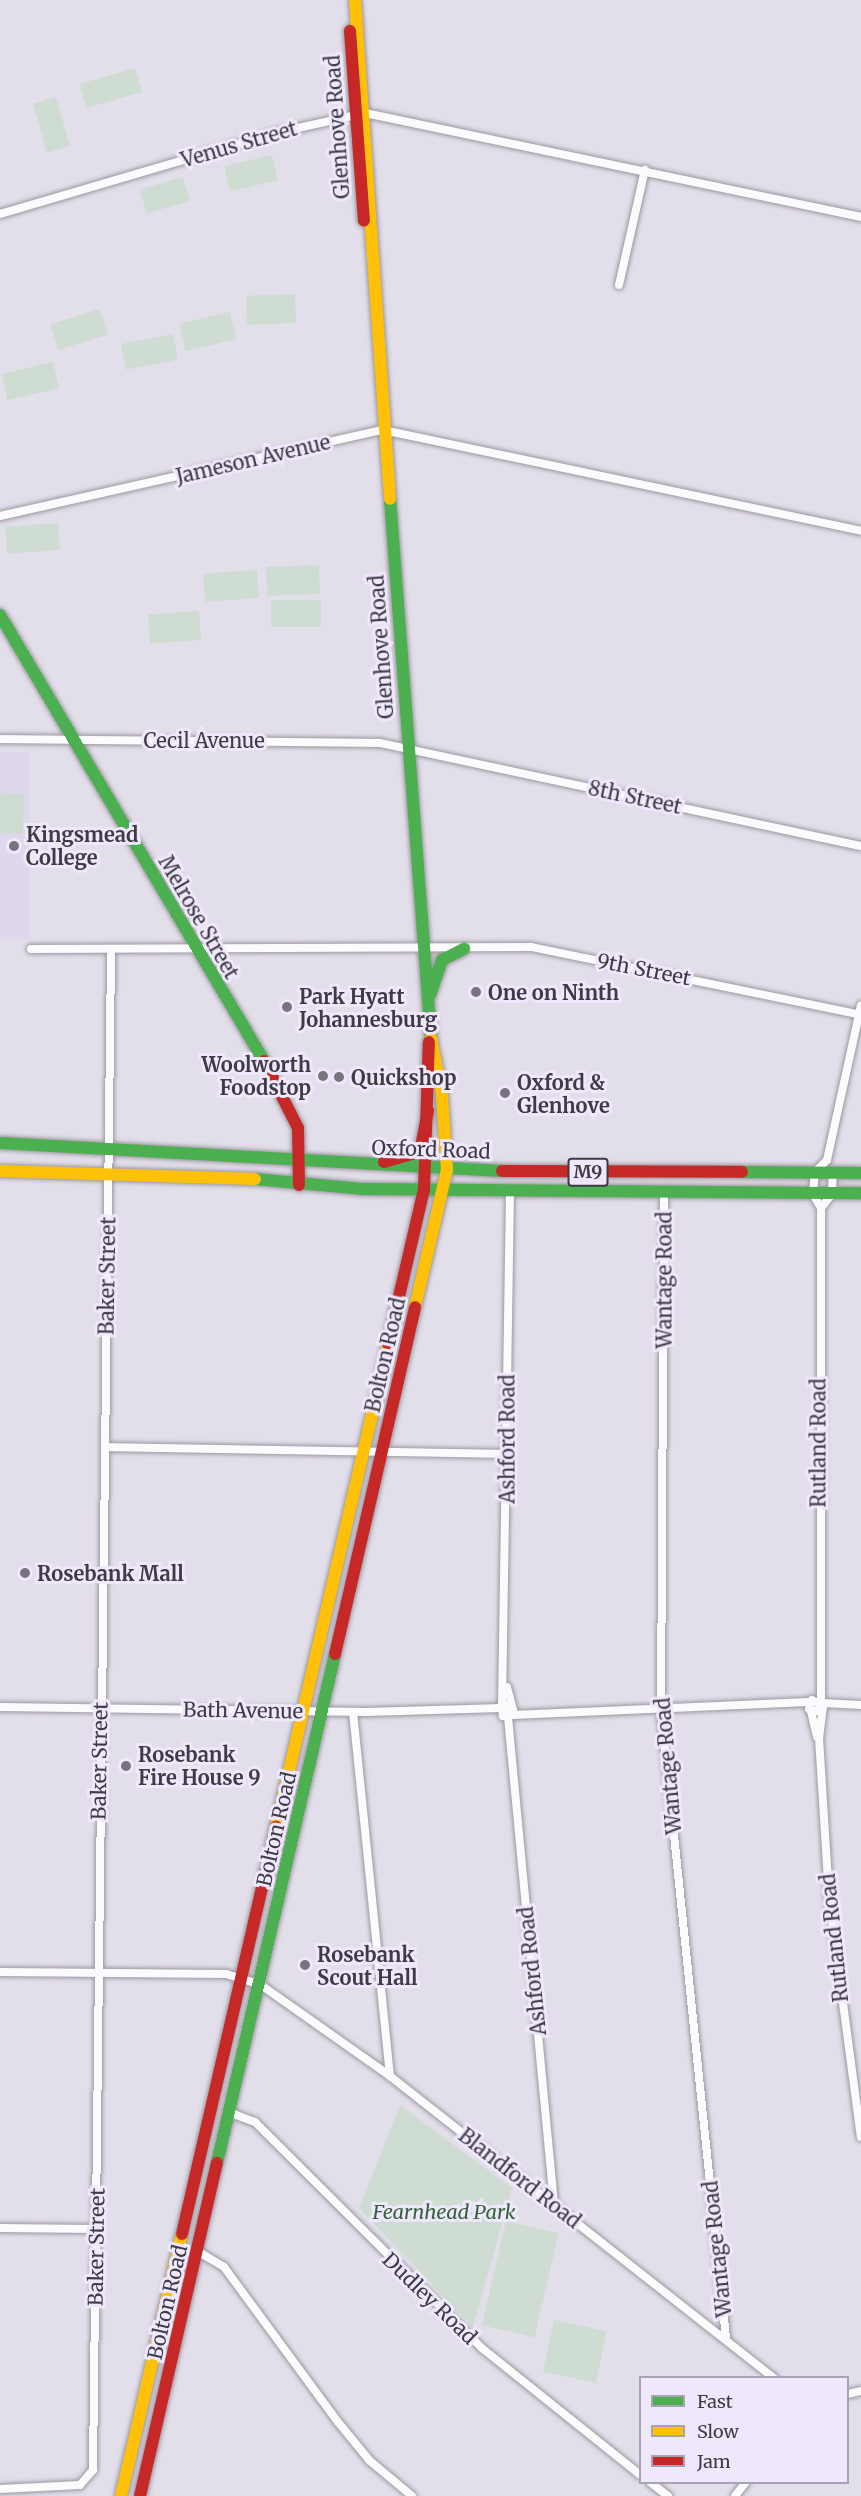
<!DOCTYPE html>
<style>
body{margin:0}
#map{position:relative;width:861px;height:2496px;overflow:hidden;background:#e3dfea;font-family:Merriweather,serif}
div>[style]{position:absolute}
.built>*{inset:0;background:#dfd8ec;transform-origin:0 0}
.green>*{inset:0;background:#cfdcd2;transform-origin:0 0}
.roads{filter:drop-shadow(0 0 2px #9b98a0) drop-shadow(0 0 2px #9b98a0)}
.street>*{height:8px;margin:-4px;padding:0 4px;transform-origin:4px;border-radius:4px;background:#fbfafc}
.fast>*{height:12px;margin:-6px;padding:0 6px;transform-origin:6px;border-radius:6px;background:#4caf50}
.slow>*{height:12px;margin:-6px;padding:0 6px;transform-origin:6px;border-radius:6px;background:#ffc107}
.jam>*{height:12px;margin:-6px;padding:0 6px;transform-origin:6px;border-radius:6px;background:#c62828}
.dots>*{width:16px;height:16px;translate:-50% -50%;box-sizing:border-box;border:3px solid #efe8fc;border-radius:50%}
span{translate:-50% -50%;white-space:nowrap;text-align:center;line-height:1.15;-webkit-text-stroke:6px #efe8fc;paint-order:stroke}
.shield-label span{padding:2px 4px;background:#efe8fc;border:2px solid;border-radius:4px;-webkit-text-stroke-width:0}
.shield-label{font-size:18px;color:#3e3b43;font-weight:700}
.street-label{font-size:20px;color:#3e3b43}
.poi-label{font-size:20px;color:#3e3b43;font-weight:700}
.left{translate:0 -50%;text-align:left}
.right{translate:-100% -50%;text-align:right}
.park-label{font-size:20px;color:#366238;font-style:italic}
.legend{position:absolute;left:639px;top:2376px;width:210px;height:108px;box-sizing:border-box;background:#efe8fc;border:2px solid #a8a3b2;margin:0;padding:8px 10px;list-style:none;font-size:18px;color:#3e3b43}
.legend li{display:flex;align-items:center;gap:12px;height:30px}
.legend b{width:30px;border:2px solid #a8a3b2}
</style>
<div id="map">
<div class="built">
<i style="left:0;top:752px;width:29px;height:187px"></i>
</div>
<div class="green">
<i style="left:135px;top:68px;width:25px;height:58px;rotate:74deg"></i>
<i style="left:56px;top:97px;width:51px;height:24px;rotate:74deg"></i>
<i style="left:272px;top:155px;width:26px;height:49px;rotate:77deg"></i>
<i style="left:183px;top:177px;width:25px;height:45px;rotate:74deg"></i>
<i style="left:295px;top:294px;width:29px;height:49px;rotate:88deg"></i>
<i style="left:100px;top:309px;width:27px;height:52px;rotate:73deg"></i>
<i style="left:230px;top:312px;width:28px;height:52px;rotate:77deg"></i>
<i style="left:173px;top:334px;width:26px;height:53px;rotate:79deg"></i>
<i style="left:53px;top:362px;width:27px;height:53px;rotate:77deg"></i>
<i style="left:58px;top:523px;width:27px;height:53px;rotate:86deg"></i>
<i style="left:319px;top:565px;width:29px;height:53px;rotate:88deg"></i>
<i style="left:257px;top:570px;width:28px;height:54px;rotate:86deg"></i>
<i style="left:321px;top:600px;width:27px;height:50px;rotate:90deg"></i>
<i style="left:199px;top:611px;width:29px;height:51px;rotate:86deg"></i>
<i style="left:0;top:793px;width:24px;height:40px;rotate:2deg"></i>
<i style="clip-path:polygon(400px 2105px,512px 2188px,473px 2327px,359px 2208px)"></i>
<i style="left:506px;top:2221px;width:54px;height:107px;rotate:13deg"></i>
<i style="left:554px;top:2320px;width:54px;height:53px;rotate:12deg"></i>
</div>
<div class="roads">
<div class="street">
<i style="left:0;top:214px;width:283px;rotate:-16.4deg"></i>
<i style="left:271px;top:134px;width:96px;rotate:-12.6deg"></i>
<i style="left:365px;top:113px;width:507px;rotate:11.84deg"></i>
<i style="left:619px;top:285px;width:118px;rotate:-77.3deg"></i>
<i style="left:0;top:516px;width:393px;rotate:-12.7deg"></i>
<i style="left:383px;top:430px;width:489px;rotate:11.9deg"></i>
<i style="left:0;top:739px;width:380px;rotate:0.6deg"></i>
<i style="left:380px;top:743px;width:492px;rotate:12.1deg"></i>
<i style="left:31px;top:949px;width:500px;rotate:-0.23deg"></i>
<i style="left:531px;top:947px;width:337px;rotate:11.6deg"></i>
<i style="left:664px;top:1191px;width:518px;rotate:90.33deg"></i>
<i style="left:661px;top:1709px;width:632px;rotate:84.1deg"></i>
<i style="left:821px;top:1208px;width:16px;rotate:-120deg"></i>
<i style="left:813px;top:1194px;width:22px;rotate:-85deg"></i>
<i style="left:815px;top:1172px;width:17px;rotate:-45deg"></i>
<i style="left:827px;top:1160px;width:158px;rotate:-77.6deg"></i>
<i style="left:821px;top:1208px;width:18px;rotate:-52deg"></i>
<i style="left:832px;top:1194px;width:23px;rotate:-88deg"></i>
<i style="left:105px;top:1447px;width:402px;rotate:1deg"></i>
<i style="left:507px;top:1687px;width:24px;rotate:75deg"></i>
<i style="left:513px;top:1710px;width:12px;rotate:149deg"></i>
<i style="left:503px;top:1716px;width:10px;rotate:-96deg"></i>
<i style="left:502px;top:1706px;width:8px;rotate:-7deg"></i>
<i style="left:821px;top:1700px;width:492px;rotate:-90deg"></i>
<i style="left:823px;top:1703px;width:38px;rotate:3deg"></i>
<i style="left:502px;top:1706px;width:515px;rotate:-89.11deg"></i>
<i style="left:0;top:1707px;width:366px;rotate:0.8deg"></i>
<i style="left:366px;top:1712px;width:135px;rotate:-1.7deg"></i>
<i style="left:811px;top:1711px;width:26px;rotate:77deg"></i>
<i style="left:353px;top:1712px;width:366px;rotate:84.2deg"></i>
<i style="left:820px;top:1712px;width:11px;rotate:-165deg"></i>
<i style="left:809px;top:1709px;width:9px;rotate:-72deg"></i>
<i style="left:812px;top:1700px;width:13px;rotate:29deg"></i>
<i style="left:823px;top:1706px;width:32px;rotate:97deg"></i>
<i style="left:819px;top:1738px;width:160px;rotate:86.4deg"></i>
<i style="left:829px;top:1898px;width:241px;rotate:82.4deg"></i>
<i style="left:511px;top:1715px;width:299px;rotate:-2.5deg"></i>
<i style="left:508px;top:1717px;width:489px;rotate:84.6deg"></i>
<i style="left:0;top:1972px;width:226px;rotate:0.5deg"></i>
<i style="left:226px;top:1974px;width:37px;rotate:17deg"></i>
<i style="left:261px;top:1985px;width:158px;rotate:35.2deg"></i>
<i style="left:390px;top:2076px;width:489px;rotate:38.2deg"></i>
<i style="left:231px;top:2113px;width:26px;rotate:21deg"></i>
<i style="left:255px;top:2122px;width:322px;rotate:44.9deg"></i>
<i style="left:483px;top:2349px;width:201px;rotate:38.7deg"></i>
<i style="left:0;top:2228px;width:96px;rotate:0.6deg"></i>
<i style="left:199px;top:2252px;width:29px;rotate:31deg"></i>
<i style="left:224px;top:2267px;width:192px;rotate:53.7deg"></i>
<i style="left:338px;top:2422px;width:50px;rotate:50.6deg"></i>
<i style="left:370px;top:2461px;width:55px;rotate:39.8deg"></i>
<i style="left:848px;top:2394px;width:13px;rotate:-13deg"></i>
<i style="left:650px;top:2482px;width:23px;rotate:38deg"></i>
<i style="left:0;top:2489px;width:80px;rotate:-2.9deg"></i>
<i style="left:80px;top:2485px;width:20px;rotate:-49deg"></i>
<i style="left:93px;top:2470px;width:1517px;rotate:-89.32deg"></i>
<i style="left:735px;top:2496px;width:18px;rotate:-52deg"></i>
</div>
<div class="fast">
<i style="left:390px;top:499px;width:541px;rotate:85.65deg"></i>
<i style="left:0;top:615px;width:518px;rotate:59.38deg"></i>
<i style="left:430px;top:995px;width:37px;rotate:-71deg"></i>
<i style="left:442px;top:960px;width:25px;rotate:-27deg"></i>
<i style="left:0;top:1143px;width:503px;rotate:3.19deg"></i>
<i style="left:742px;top:1172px;width:119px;rotate:0.5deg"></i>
<i style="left:255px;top:1179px;width:107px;rotate:5.3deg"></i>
<i style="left:362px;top:1189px;width:499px;rotate:0.5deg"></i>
<i style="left:217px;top:2163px;width:522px;rotate:-76.95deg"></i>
</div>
<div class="slow">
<i style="left:355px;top:0;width:500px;rotate:85.99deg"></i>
<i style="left:0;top:1171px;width:255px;rotate:1.8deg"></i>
<i style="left:415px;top:1307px;width:141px;rotate:-76.9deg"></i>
<i style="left:447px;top:1170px;width:76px;rotate:-93.8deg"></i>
<i style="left:442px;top:1094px;width:57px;rotate:-101.1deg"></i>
<i style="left:276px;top:1827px;width:496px;rotate:-76.9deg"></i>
<i style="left:121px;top:2496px;width:269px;rotate:-76.9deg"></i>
</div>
<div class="jam">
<i style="left:350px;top:31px;width:190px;rotate:85.8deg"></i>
<i style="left:264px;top:1061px;width:75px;rotate:63.1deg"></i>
<i style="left:298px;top:1128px;width:57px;rotate:89deg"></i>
<i style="left:384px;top:1162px;width:37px;rotate:-16deg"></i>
<i style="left:420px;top:1152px;width:42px;rotate:-79deg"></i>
<i style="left:502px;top:1171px;width:240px;rotate:0.2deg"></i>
<i style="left:388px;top:1344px;width:159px;rotate:-76.9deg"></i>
<i style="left:424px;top:1189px;width:147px;rotate:-88.1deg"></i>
<i style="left:335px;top:1654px;width:356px;rotate:-77deg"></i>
<i style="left:182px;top:2234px;width:418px;rotate:-77deg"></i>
<i style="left:140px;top:2496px;width:342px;rotate:-77deg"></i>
</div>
</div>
<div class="dots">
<i style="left:14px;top:846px;background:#78747d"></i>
<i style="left:476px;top:992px;background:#78747d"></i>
<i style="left:287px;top:1007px;background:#78747d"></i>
<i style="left:323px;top:1076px;background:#78747d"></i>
<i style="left:339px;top:1077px;background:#78747d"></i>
<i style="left:505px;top:1093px;background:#78747d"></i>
<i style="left:25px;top:1573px;background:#78747d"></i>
<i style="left:126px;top:1766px;background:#78747d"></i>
<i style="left:305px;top:1965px;background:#78747d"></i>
</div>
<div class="shield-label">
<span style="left:588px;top:1172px">M9</span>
</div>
<div class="street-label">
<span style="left:337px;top:127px;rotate:-94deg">Glenhove Road</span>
<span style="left:239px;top:144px;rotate:-16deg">Venus Street</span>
<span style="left:253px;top:459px;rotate:-13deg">Jameson Avenue</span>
<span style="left:381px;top:647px;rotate:-94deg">Glenhove Road</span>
<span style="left:204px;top:740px">Cecil Avenue</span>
<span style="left:635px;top:797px;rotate:12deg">8th Street</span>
<span style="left:199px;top:917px;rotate:60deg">Melrose Street</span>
<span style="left:644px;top:969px;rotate:11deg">9th Street</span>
<span style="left:431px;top:1149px;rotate:2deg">Oxford Road</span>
<span style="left:107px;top:1276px;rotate:-89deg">Baker Street</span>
<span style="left:664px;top:1280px;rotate:-90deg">Wantage Road</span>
<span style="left:385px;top:1355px;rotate:-77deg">Bolton Road</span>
<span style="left:507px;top:1439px;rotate:-90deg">Ashford Road</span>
<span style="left:818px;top:1443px;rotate:-90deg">Rutland Road</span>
<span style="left:243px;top:1710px;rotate:1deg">Bath Avenue</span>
<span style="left:99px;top:1761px;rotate:-89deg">Baker Street</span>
<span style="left:668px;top:1766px;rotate:-95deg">Wantage Road</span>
<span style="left:276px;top:1829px;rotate:-77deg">Bolton Road</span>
<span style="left:834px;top:1938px;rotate:-96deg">Rutland Road</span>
<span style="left:532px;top:1971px;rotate:-96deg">Ashford Road</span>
<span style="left:520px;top:2178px;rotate:38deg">Blandford Road</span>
<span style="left:96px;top:2247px;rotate:-89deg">Baker Street</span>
<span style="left:717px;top:2249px;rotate:-96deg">Wantage Road</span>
<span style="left:430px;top:2298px;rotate:44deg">Dudley Road</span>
<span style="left:167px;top:2302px;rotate:-77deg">Bolton Road</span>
</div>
<div class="poi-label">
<span class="left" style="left:26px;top:846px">Kingsmead<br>College</span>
<span class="left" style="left:488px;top:992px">One on Ninth</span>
<span class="left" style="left:299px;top:1008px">Park Hyatt<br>Johannesburg</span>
<span class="right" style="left:311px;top:1076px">Woolworth<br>Foodstop</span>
<span class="left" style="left:351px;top:1077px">Quickshop</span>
<span class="left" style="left:517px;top:1094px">Oxford &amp;<br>Glenhove</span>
<span class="left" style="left:37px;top:1573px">Rosebank Mall</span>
<span class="left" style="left:138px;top:1766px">Rosebank<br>Fire House 9</span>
<span class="left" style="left:317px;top:1966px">Rosebank<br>Scout Hall</span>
</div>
<div class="park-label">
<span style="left:444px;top:2211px">Fearnhead Park</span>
</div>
<ul class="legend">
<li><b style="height:8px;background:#4caf50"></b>Fast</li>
<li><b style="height:8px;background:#ffc107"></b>Slow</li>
<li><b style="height:8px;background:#c62828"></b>Jam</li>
</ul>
</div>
